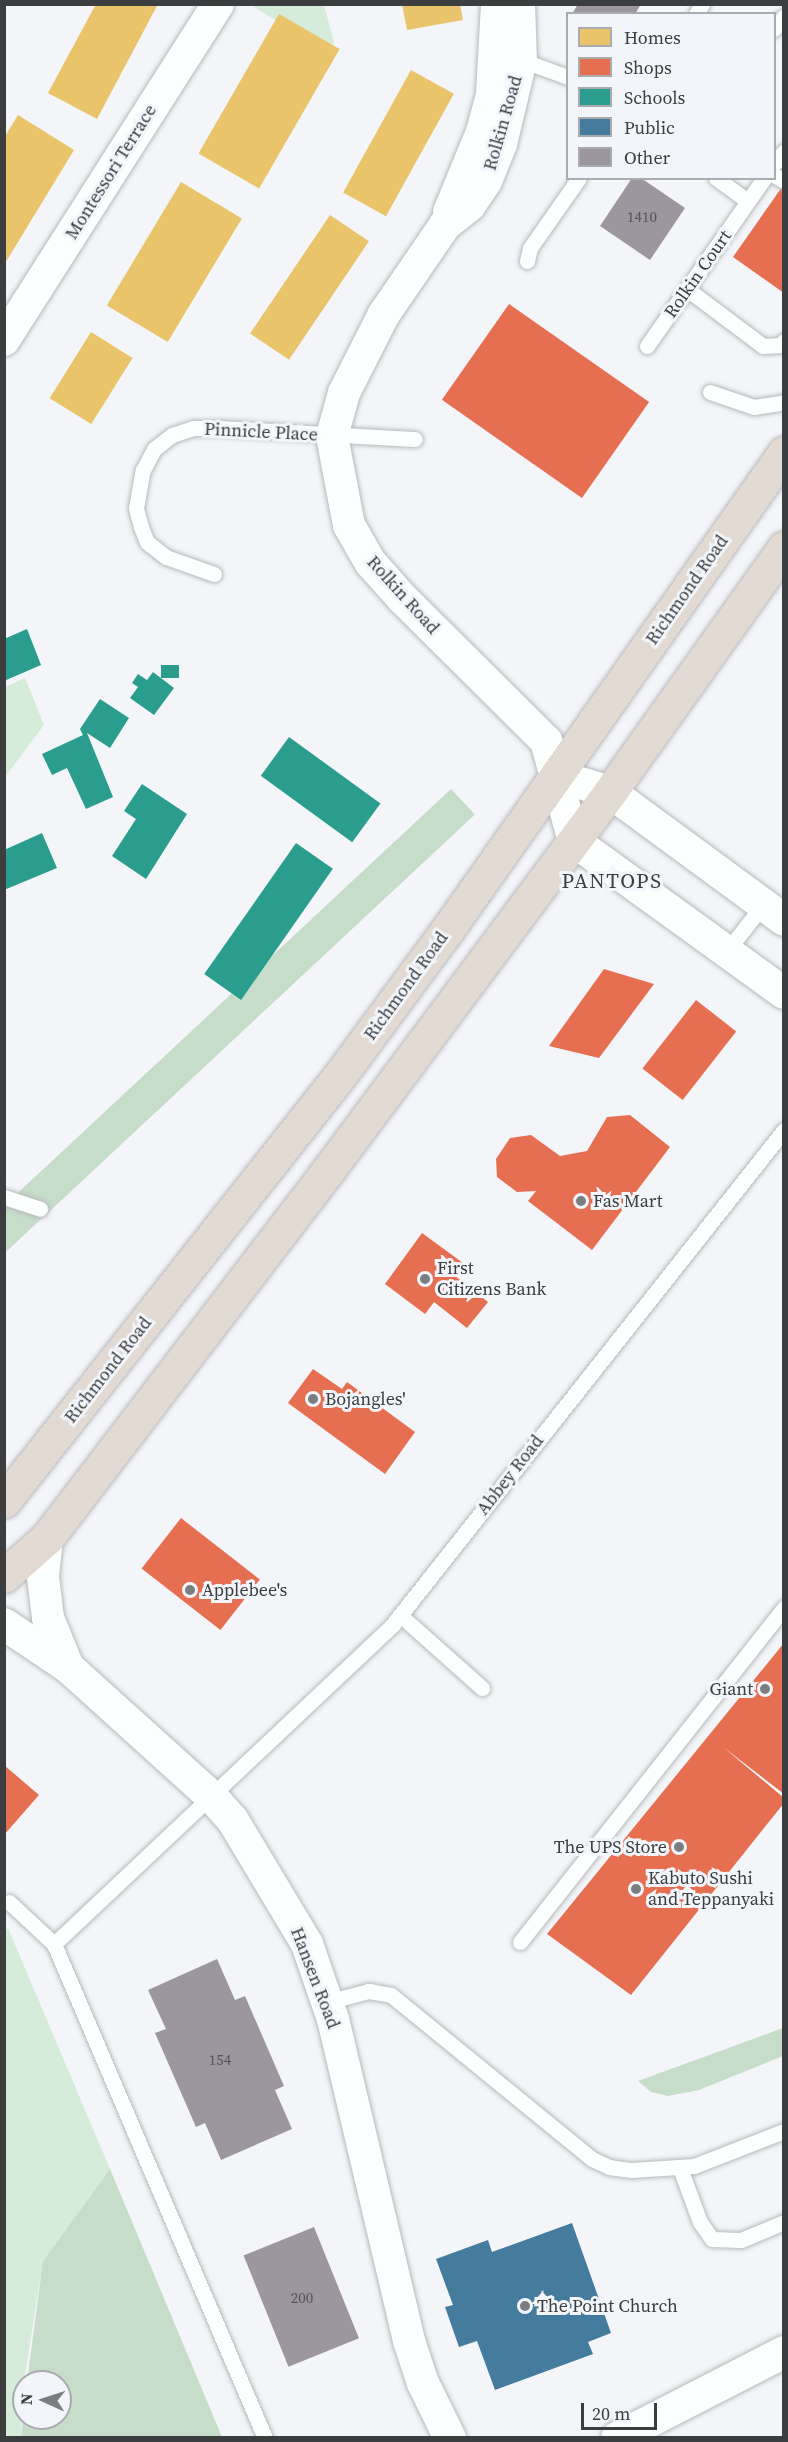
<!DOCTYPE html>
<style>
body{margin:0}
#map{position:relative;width:788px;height:2442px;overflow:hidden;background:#f3f5f8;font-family:"Source Serif 4",serif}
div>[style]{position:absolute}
.green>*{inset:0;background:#d6ecda}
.forest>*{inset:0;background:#c6ddca;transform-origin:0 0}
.homes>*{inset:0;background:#e9c46a;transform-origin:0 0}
.shops>*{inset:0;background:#e76f51;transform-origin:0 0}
.schools>*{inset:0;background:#2a9d8f;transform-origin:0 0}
.public>*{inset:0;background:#457b9d}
.building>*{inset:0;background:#9c969e;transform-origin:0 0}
.roads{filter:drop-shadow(0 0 2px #b8b9bc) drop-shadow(0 0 2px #b8b9bc)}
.service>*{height:15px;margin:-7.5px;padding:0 7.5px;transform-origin:7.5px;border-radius:7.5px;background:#fdfefe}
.minor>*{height:32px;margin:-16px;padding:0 16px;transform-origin:16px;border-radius:16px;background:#fdfefe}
.trunk>*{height:33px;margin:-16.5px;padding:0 16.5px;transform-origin:16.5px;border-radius:16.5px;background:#e1d9d2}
.dots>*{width:16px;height:16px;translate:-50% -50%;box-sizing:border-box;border:3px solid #f2f5f9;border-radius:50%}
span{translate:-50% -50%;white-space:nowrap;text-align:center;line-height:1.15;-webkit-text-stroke:6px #f2f5f9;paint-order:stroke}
.number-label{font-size:15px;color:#545357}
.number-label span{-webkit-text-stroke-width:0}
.street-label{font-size:18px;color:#3c3d3f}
.poi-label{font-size:18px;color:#3c3d3f}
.left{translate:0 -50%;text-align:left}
.right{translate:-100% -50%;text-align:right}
.quarter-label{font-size:21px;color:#3c3d3f;letter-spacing:1.5px}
.frame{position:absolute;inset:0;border:6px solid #3c3d3f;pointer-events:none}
.legend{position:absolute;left:566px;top:12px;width:210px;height:168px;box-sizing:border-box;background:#f2f5f9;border:2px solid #a9abaf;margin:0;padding:8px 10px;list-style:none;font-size:18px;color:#3c3d3f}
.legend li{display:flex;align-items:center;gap:12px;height:30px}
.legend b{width:30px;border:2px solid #a9abaf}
.north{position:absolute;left:12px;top:2370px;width:60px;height:60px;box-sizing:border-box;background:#f2f5f9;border:2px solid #a9abaf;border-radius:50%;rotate:273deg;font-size:16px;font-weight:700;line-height:24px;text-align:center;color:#3c3d3f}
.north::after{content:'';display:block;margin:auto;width:21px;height:27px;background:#7c7d80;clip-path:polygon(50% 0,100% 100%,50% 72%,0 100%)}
.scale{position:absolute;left:581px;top:2403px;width:76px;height:27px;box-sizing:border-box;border:3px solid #3c3d3f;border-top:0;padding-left:8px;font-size:18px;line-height:21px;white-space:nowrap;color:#3c3d3f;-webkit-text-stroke:4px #f2f5f9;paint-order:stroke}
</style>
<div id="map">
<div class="green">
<i style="clip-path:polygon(257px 4px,324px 5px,334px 42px,328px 52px,254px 7px)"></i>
<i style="clip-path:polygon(25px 678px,44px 725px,5px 777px,5px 687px)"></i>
<i style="clip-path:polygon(8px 1928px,110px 2169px,43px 2261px,24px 2382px,21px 2437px,5px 2438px,4px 1931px)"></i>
</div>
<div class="forest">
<i style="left:451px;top:789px;width:35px;height:725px;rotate:47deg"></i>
<i style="clip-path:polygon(783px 2028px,783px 2056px,699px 2090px,668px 2096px,651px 2092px,638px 2081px)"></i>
<i style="clip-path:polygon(110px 2169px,222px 2437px,21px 2437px,24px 2410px,24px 2418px,60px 2418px,60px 2382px,27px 2382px,43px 2261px)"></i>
</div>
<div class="homes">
<i style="clip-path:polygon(96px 4px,158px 4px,97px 119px,48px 93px)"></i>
<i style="clip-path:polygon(402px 4px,460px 4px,463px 20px,407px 30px)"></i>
<i style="left:279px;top:14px;width:70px;height:161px;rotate:30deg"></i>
<i style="left:411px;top:70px;width:49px;height:140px;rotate:29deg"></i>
<i style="clip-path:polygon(18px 115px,74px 150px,4px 265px,4px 138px)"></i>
<i style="left:181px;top:182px;width:71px;height:144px;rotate:31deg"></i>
<i style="left:330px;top:215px;width:47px;height:143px;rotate:34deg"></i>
<i style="left:91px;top:332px;width:49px;height:78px;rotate:32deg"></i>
</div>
<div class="shops">
<i style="clip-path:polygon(782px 187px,784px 189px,784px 293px,733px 257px)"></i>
<i style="left:509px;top:304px;width:171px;height:117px;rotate:35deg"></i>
<i style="clip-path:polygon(604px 969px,654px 984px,599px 1058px,549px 1046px)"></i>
<i style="left:696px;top:1000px;width:51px;height:87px;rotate:38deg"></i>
<i style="clip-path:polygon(630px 1115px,670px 1147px,592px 1250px,528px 1201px,536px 1191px,517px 1192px,497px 1177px,496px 1159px,510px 1138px,531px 1135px,560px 1156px,587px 1151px,607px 1117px)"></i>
<i style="clip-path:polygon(422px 1233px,463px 1263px,455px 1276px,488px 1302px,467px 1328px,434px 1302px,425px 1314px,385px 1284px)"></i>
<i style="clip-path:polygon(313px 1369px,342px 1389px,347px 1382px,415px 1432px,385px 1474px,288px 1403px)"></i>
<i style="left:181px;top:1518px;width:100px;height:64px;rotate:38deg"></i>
<i style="clip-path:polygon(784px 1643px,784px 1794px,723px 1747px,784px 1798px,784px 1803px,631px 1995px,547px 1934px)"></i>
<i style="clip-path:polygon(4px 1765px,39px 1795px,4px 1835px)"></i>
</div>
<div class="schools">
<i style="clip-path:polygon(27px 629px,41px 665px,4px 681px,4px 639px)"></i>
<i style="left:161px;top:665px;width:18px;height:13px"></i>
<i style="clip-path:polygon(153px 672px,174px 688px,154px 715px,130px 698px,138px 687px,132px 683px,138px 674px,147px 680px)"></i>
<i style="clip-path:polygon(100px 699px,129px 718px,110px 748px,87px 733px,113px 797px,86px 809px,67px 768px,52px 775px,42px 754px,83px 735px,80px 729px)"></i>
<i style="left:289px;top:737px;width:113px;height:48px;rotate:36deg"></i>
<i style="clip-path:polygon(142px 784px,187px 814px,146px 879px,112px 856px,136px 819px,124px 811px)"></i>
<i style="clip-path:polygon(42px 833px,57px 868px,4px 890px,4px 850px)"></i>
<i style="left:296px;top:843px;width:45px;height:160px;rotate:35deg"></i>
</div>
<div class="public">
<i style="clip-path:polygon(572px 2223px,611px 2333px,588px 2342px,593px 2354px,495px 2390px,477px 2341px,459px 2347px,445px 2307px,453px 2305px,436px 2259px,488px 2240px,492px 2252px)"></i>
</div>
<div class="building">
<i style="clip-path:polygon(578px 4px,641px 4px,635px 14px,572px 14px)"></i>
<i style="clip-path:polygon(632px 178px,641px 178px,685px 208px,650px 260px,600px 226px)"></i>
<i style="clip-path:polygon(217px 1959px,235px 2000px,245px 1996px,284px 2086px,275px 2090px,292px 2129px,221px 2160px,205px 2123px,196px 2127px,155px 2033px,166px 2029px,148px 1990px)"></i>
<i style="left:314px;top:2227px;width:120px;height:76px;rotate:68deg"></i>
</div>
<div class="roads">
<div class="service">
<i style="left:696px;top:14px;width:12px;rotate:-59deg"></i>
<i style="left:774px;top:29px;width:16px;rotate:-52deg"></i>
<i style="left:521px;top:60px;width:50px;rotate:19.9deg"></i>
<i style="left:774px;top:164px;width:16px;rotate:-52deg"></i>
<i style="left:774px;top:175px;width:12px;rotate:31deg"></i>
<i style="left:716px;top:178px;width:39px;rotate:36deg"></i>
<i style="left:527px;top:261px;width:13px;rotate:-77deg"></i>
<i style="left:530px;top:248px;width:85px;rotate:-55deg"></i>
<i style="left:687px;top:289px;width:95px;rotate:36.9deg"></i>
<i style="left:763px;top:346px;width:18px;rotate:-3deg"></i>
<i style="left:781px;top:345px;width:5px;rotate:-53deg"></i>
<i style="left:647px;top:346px;width:205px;rotate:-55.1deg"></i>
<i style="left:710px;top:392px;width:46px;rotate:18.8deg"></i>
<i style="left:754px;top:407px;width:30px;rotate:-9deg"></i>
<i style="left:214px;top:574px;width:51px;rotate:-160.5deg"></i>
<i style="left:166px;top:557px;width:24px;rotate:-142deg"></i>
<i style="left:147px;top:542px;width:16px;rotate:-112deg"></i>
<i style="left:141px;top:527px;width:20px;rotate:-105deg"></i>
<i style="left:136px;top:508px;width:39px;rotate:-80deg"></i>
<i style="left:143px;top:470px;width:24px;rotate:-62deg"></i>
<i style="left:154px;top:449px;width:23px;rotate:-38deg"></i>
<i style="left:172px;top:435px;width:22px;rotate:-18deg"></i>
<i style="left:193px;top:428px;width:24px"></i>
<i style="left:217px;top:428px;width:198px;rotate:3.2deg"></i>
<i style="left:726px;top:952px;width:60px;rotate:-51.8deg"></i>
<i style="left:4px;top:1197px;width:38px;rotate:18deg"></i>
<i style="left:400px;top:1615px;width:110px;rotate:41.7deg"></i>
<i style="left:9px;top:1902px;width:62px;rotate:43deg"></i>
<i style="left:54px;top:1944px;width:537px;rotate:66.87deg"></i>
<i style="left:520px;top:1942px;width:426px;rotate:-51.7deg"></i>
<i style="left:54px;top:1944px;width:466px;rotate:-43.3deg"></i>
<i style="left:393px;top:1624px;width:630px;rotate:-51.64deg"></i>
<i style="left:327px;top:2002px;width:43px;rotate:-14.7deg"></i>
<i style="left:369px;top:1991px;width:22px;rotate:10deg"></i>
<i style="left:391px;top:1995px;width:259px;rotate:39.2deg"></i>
<i style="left:592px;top:2159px;width:19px;rotate:25deg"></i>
<i style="left:609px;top:2167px;width:22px;rotate:8deg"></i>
<i style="left:631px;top:2170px;width:63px;rotate:-3.6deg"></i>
<i style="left:694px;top:2166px;width:97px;rotate:-21.3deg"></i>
<i style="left:680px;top:2168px;width:58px;rotate:69.7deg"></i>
<i style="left:700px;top:2222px;width:21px;rotate:55deg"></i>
<i style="left:712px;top:2239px;width:29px;rotate:2deg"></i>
<i style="left:741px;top:2240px;width:47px;rotate:-22.7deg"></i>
</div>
<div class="minor">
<i style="left:519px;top:4px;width:56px;rotate:88deg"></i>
<i style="left:521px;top:60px;width:86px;rotate:103.4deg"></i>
<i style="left:501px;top:144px;width:40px;rotate:112deg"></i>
<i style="left:486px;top:181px;width:30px;rotate:124deg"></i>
<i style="left:469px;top:206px;width:31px;rotate:142deg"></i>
<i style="left:445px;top:225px;width:108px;rotate:124.4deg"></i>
<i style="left:384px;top:314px;width:89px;rotate:116.9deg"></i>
<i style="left:344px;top:393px;width:45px;rotate:105.6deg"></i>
<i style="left:332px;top:436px;width:91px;rotate:79.2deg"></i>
<i style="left:349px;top:525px;width:43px;rotate:60.4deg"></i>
<i style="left:370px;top:562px;width:50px;rotate:48.3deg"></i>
<i style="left:403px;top:599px;width:202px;rotate:44.8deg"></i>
<i style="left:546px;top:741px;width:104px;rotate:74.4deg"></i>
<i style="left:574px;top:841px;width:259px;rotate:35.9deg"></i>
<i style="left:449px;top:212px;width:87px;rotate:-67.6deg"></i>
<i style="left:482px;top:132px;width:39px;rotate:-75deg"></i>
<i style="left:492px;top:94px;width:90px;rotate:-86.8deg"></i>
<i style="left:4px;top:340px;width:398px;rotate:-57.5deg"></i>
<i style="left:557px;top:776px;width:55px;rotate:16.8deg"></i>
<i style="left:610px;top:792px;width:216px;rotate:36.3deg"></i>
<i style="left:47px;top:1538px;width:39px;rotate:96deg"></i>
<i style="left:43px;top:1577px;width:41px;rotate:83deg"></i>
<i style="left:48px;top:1618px;width:53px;rotate:67.8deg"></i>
<i style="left:4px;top:1624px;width:77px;rotate:33.9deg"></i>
<i style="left:68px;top:1667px;width:193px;rotate:42.1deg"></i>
<i style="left:211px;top:1796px;width:31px;rotate:48deg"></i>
<i style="left:232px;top:1819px;width:146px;rotate:59deg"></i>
<i style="left:307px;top:1944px;width:79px;rotate:70.9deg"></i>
<i style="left:333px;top:2019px;width:331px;rotate:76.7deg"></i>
<i style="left:409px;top:2341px;width:44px;rotate:71.6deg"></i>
<i style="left:423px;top:2383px;width:61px;rotate:63.9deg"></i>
<i style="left:617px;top:2438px;width:188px;rotate:-27.2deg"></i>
</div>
<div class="trunk">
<i style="left:4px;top:1501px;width:544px;rotate:-51.72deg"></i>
<i style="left:341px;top:1074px;width:180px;rotate:-53.6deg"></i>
<i style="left:448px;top:929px;width:583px;rotate:-54.78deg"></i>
<i style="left:4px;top:1576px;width:57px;rotate:-41.5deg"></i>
<i style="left:47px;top:1538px;width:461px;rotate:-52.6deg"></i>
<i style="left:327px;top:1172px;width:474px;rotate:-53.3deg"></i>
<i style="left:610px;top:792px;width:300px;rotate:-54.5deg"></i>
</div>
</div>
<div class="dots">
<i style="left:581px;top:1201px;background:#7c7d80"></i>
<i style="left:425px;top:1279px;background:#7c7d80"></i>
<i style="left:313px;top:1399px;background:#7c7d80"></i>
<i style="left:190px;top:1590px;background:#7c7d80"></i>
<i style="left:765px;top:1689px;background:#7c7d80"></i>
<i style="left:679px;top:1847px;background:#7c7d80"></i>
<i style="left:636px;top:1889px;background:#7c7d80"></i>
<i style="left:525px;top:2306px;background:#7c7d80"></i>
</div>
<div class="number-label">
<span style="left:642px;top:217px">1410</span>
<span style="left:220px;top:2060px">154</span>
<span style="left:302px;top:2298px">200</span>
</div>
<div class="street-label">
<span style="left:503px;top:123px;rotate:-74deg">Rolkin Road</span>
<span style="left:111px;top:172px;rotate:-58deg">Montessori Terrace</span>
<span style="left:698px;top:274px;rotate:-55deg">Rolkin Court</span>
<span style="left:261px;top:432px;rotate:3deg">Pinnicle Place</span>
<span style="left:687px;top:590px;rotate:-55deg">Richmond Road</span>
<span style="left:403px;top:595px;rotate:48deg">Rolkin Road</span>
<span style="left:406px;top:986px;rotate:-54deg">Richmond Road</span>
<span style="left:108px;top:1370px;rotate:-52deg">Richmond Road</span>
<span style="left:510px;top:1475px;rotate:-52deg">Abbey Road</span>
<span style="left:315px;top:1978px;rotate:69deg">Hansen Road</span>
</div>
<div class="poi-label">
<span class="left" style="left:593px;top:1201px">Fas Mart</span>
<span class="left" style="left:437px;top:1279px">First<br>Citizens Bank</span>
<span class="left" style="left:325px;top:1399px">Bojangles'</span>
<span class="left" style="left:202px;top:1590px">Applebee's</span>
<span class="right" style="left:753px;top:1689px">Giant</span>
<span class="right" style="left:667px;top:1847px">The UPS Store</span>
<span class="left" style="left:648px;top:1889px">Kabuto Sushi<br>and Teppanyaki</span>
<span class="left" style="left:537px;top:2306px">The Point Church</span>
</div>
<div class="quarter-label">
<span style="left:612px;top:881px">PANTOPS</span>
</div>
<div class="frame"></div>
<ul class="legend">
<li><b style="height:16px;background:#e9c46a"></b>Homes</li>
<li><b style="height:16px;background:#e76f51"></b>Shops</li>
<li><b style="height:16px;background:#2a9d8f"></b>Schools</li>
<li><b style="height:16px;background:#457b9d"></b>Public</li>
<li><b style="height:16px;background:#9c969e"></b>Other</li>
</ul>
<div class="north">N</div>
<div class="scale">20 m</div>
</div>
